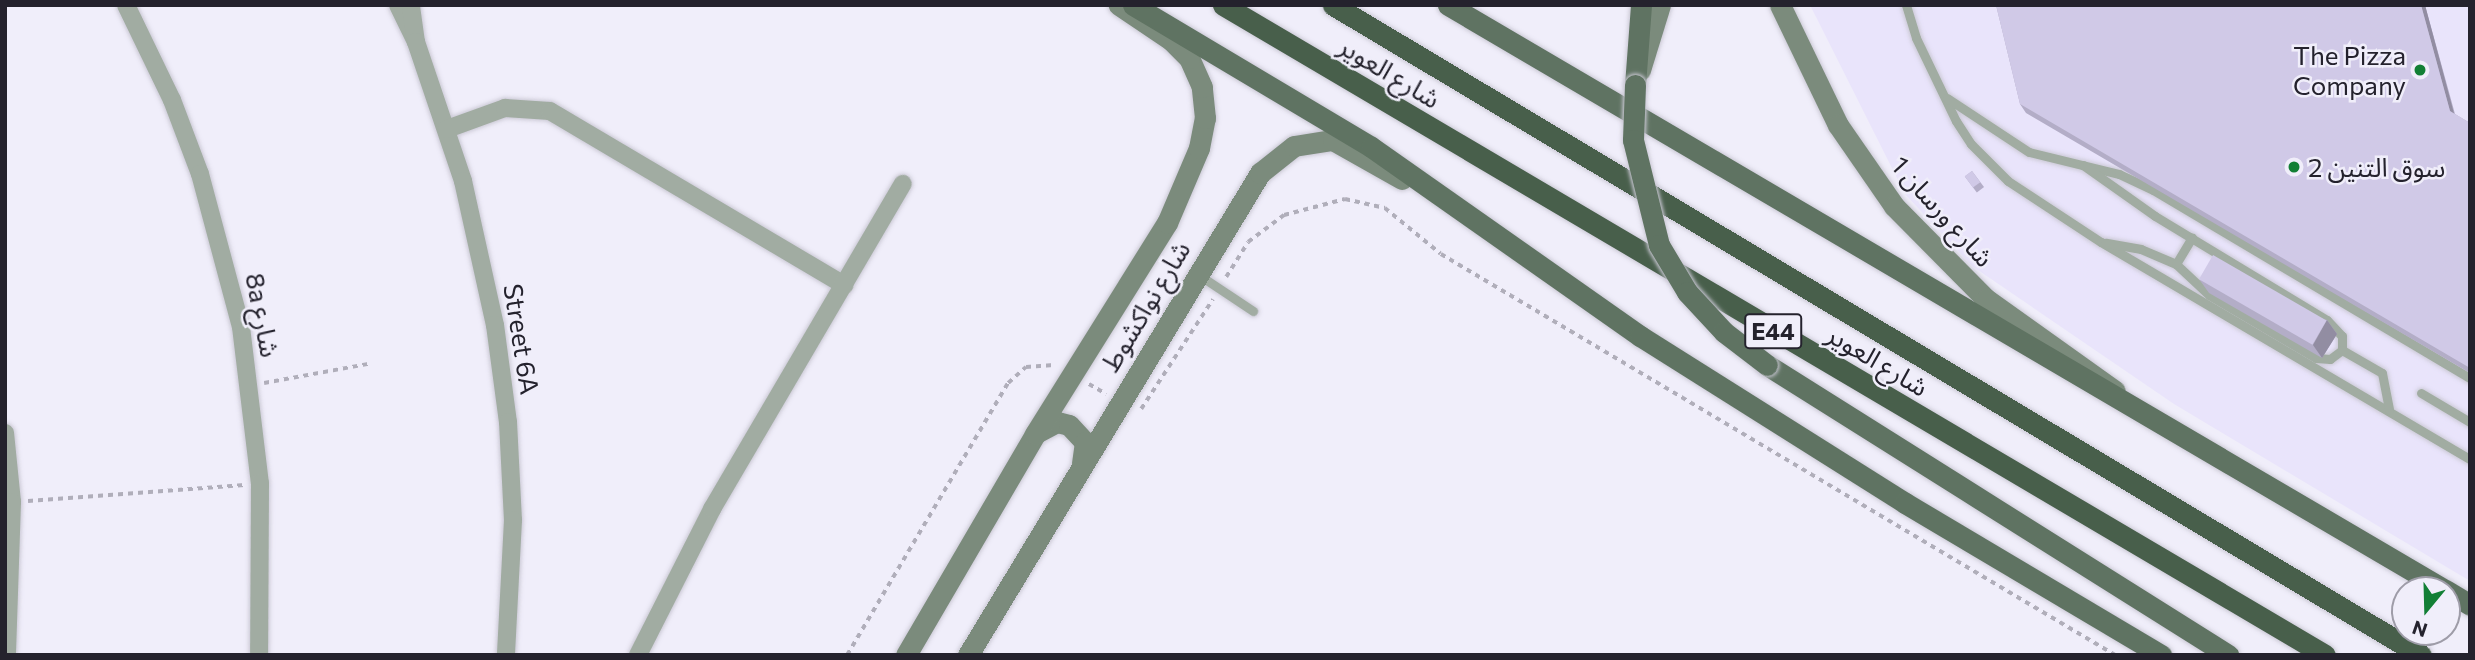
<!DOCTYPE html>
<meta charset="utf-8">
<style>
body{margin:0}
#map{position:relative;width:2475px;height:660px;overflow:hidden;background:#f0eefa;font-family:Commissioner,"Noto Sans Arabic",sans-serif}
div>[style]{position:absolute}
.built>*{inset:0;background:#e9e4fb}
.path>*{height:3.5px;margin-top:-1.75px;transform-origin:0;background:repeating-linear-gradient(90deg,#b0aeba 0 5px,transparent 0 10px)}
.roads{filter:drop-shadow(0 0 2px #cbc9d5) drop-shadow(0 0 2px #cbc9d5)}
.lane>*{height:9px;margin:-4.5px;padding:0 4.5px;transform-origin:4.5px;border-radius:4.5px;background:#a1aca2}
.street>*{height:18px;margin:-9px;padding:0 9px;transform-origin:9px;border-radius:9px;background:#a1aca2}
.secondary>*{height:21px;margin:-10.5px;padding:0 10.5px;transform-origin:10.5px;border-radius:10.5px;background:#7b8b7c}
.primary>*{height:21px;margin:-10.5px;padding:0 10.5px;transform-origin:10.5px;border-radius:10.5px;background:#5f7362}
.highway>*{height:21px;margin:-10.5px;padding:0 10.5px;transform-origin:10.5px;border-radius:10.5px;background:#485f4b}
.bridges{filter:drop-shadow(0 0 2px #cbc9d5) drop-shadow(0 0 2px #cbc9d5)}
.primary-bridge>*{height:21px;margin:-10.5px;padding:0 10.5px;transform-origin:10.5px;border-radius:10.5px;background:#5f7362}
.wall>*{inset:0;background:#b3adc7;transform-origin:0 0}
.shaded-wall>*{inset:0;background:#928da2}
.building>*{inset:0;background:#d0c9e7;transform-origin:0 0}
.dots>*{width:19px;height:19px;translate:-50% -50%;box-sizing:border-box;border:4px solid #f0eefa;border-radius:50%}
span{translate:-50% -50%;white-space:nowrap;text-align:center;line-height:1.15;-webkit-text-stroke:5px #f0eefa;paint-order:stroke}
.shield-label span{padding:2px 5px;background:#f0eefa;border:2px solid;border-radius:5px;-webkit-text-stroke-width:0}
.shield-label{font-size:24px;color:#24222d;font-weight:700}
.poi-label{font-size:26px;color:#24222d}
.right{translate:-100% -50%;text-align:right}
.left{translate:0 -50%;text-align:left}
.street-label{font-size:26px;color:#24222d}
.frame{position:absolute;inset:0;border:7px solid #24222d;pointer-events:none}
.north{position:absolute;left:2391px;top:576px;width:70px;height:70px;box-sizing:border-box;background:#f0eefa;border:2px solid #9e9ca8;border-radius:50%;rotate:199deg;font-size:19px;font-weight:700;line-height:28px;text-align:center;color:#24222d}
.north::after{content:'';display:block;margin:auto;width:24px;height:32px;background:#127f35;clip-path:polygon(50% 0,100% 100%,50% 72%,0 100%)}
</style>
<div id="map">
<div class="built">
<i style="clip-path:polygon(1810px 5px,2470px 5px,2470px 581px,2174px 404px,1972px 266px,1905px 194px)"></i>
</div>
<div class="path">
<i style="left:1226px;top:277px;width:41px;rotate:-57.8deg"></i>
<i style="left:1248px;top:242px;width:45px;rotate:-36.9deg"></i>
<i style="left:1284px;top:215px;width:63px;rotate:-14.7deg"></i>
<i style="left:1345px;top:199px;width:41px;rotate:12.7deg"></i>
<i style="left:1385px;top:208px;width:72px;rotate:39.4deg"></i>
<i style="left:1441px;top:254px;width:784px;rotate:30.75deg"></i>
<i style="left:264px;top:383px;width:106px;rotate:-10.4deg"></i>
<i style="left:1089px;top:384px;width:20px;rotate:30deg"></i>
<i style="left:1141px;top:409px;width:131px;rotate:-56.8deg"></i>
<i style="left:28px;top:501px;width:217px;rotate:-4.2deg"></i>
<i style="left:847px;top:655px;width:316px;rotate:-59.4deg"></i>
<i style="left:1008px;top:383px;width:24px;rotate:-42deg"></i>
<i style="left:1026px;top:367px;width:28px;rotate:-4deg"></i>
</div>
<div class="roads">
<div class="lane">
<i style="left:1906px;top:5px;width:34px;rotate:73deg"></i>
<i style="left:1916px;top:38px;width:92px;rotate:64.3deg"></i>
<i style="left:1956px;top:121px;width:27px;rotate:57deg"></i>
<i style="left:1971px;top:144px;width:52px;rotate:45deg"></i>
<i style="left:2008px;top:181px;width:111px;rotate:33.3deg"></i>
<i style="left:2101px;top:242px;width:428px;rotate:30.5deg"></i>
<i style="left:1947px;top:98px;width:98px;rotate:33.4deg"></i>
<i style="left:2029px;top:152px;width:93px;rotate:13.7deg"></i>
<i style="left:2119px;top:174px;width:38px;rotate:25deg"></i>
<i style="left:2153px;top:190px;width:369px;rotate:30.7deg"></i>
<i style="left:2083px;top:165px;width:88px;rotate:35.3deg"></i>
<i style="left:2155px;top:216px;width:201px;rotate:31.2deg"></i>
<i style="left:2327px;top:320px;width:22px;rotate:47deg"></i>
<i style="left:2342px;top:336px;width:14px;rotate:90deg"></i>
<i style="left:2342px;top:350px;width:15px;rotate:143deg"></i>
<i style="left:2330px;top:359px;width:14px;rotate:-176deg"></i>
<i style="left:2316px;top:358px;width:124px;rotate:-149.5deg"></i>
<i style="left:2209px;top:295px;width:45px;rotate:-136.8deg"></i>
<i style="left:2176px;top:264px;width:38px;rotate:-157deg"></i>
<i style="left:2141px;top:249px;width:36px;rotate:-170deg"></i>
<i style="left:2176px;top:264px;width:31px;rotate:-59deg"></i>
<i style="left:1199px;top:275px;width:65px;rotate:33.7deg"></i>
<i style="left:2342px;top:350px;width:46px;rotate:29.9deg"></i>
<i style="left:2382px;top:373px;width:37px;rotate:79deg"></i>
<i style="left:2421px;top:393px;width:57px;rotate:30.6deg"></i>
</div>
<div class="street">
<i style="left:126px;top:5px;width:106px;rotate:64.2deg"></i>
<i style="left:172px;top:100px;width:79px;rotate:69.3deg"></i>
<i style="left:200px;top:174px;width:158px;rotate:75deg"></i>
<i style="left:241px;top:327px;width:157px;rotate:83.1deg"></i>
<i style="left:260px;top:483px;width:172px;rotate:90.3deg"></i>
<i style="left:398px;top:5px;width:41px;rotate:64.1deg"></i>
<i style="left:416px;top:42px;width:37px;rotate:-98deg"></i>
<i style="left:416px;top:42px;width:147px;rotate:71.3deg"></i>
<i style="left:463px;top:181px;width:148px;rotate:77.5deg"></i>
<i style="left:495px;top:325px;width:98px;rotate:82.4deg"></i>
<i style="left:508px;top:422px;width:98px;rotate:87.1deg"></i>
<i style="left:513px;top:520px;width:135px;rotate:93deg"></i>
<i style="left:447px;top:129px;width:62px;rotate:-19.9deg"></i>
<i style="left:505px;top:108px;width:45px;rotate:3.8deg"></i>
<i style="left:550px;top:111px;width:342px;rotate:30.6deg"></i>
<i style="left:5px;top:433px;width:69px;rotate:84.2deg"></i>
<i style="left:12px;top:502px;width:153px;rotate:91.9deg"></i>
<i style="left:638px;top:655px;width:164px;rotate:-63.1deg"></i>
<i style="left:712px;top:509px;width:377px;rotate:-59.6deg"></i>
</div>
<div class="secondary">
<i style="left:1780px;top:5px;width:133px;rotate:64.2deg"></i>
<i style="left:1838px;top:125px;width:98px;rotate:55.3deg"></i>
<i style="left:1894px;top:206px;width:131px;rotate:45.3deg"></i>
<i style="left:1986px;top:299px;width:158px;rotate:35.5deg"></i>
<i style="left:1640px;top:70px;width:68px;rotate:-72.9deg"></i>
<i style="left:1036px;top:433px;width:24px;rotate:-28deg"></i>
<i style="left:1057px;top:422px;width:12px;rotate:14deg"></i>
<i style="left:1069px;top:425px;width:23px;rotate:47deg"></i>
<i style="left:1085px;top:442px;width:22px;rotate:98deg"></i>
<i style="left:906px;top:655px;width:256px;rotate:-59.7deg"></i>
<i style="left:1035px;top:434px;width:249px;rotate:-58deg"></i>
<i style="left:1167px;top:223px;width:82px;rotate:-66.9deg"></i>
<i style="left:1199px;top:148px;width:31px;rotate:-79deg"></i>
<i style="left:1205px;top:118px;width:31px;rotate:-96deg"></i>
<i style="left:1202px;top:87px;width:32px;rotate:-114deg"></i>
<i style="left:1189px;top:58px;width:25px;rotate:-135deg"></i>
<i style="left:1171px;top:40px;width:63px;rotate:-146.1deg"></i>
<i style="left:968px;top:655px;width:564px;rotate:-58.79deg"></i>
<i style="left:1260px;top:173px;width:43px;rotate:-38.5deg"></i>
<i style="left:1294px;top:146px;width:39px;rotate:-9deg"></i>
<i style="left:1333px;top:140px;width:79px;rotate:29.5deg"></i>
</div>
<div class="primary">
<i style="left:1133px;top:5px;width:277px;rotate:30.8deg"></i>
<i style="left:1371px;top:147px;width:329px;rotate:35.1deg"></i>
<i style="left:1640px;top:336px;width:313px;rotate:32.2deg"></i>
<i style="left:1905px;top:503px;width:298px;rotate:30.7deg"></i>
<i style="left:1448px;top:5px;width:1156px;rotate:30.4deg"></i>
<i style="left:1635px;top:85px;width:80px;rotate:-85.7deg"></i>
<i style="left:1767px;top:365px;width:545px;rotate:32.17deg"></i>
<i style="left:2447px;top:591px;width:27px;rotate:31deg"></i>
</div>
<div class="highway">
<i style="left:1223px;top:5px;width:1279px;rotate:30.53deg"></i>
<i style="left:1333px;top:5px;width:1267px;rotate:30.86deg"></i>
</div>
</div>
<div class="bridges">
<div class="primary-bridge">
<i style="left:1635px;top:85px;width:55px;rotate:92.1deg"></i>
<i style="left:1633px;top:140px;width:108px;rotate:76.1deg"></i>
<i style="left:1659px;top:245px;width:55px;rotate:59.2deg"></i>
<i style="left:1687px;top:292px;width:54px;rotate:47.2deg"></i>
<i style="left:1724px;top:332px;width:54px;rotate:37.5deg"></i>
</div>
</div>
<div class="wall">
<i style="clip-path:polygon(1996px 5px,2425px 5px,2455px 114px,2470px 123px,2470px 373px,2026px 113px,2020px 104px)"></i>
<i style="left:1972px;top:171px;width:20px;height:9px;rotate:53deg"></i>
<i style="clip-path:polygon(2199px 279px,2327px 320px,2337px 334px,2322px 358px,2209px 293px)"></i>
</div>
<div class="shaded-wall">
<i style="clip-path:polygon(2421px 5px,2425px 5px,2456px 121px,2450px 111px)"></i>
<i style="clip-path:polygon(2327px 320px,2337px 334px,2322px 358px,2313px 345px)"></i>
</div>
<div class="building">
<i style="clip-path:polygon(1996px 5px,2421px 5px,2450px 111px,2470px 123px,2470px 368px,2020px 104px)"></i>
<i style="left:1972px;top:171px;width:14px;height:9px;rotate:54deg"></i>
<i style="left:2213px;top:255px;width:131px;height:28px;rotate:30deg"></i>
</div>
<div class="dots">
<i style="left:2420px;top:70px;background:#127f35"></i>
<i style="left:2294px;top:167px;background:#127f35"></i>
</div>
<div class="shield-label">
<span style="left:1773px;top:331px">E44</span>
</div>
<div class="poi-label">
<span class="right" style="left:2406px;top:70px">The Pizza<br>Company</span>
<span class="left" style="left:2308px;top:167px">سوق التنين 2</span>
</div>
<div class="street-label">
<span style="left:1390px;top:72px;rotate:31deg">شارع العوير</span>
<span style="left:1943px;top:211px;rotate:48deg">شارع ورسان 1</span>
<span style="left:1145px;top:306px;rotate:-59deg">شارع نواكشوط</span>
<span style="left:263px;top:315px;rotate:79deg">8a شارع</span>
<span style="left:522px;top:339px;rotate:81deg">Street 6A</span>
<span style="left:1878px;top:360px;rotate:31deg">شارع العوير</span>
</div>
<div class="frame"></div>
<div class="north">N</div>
</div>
